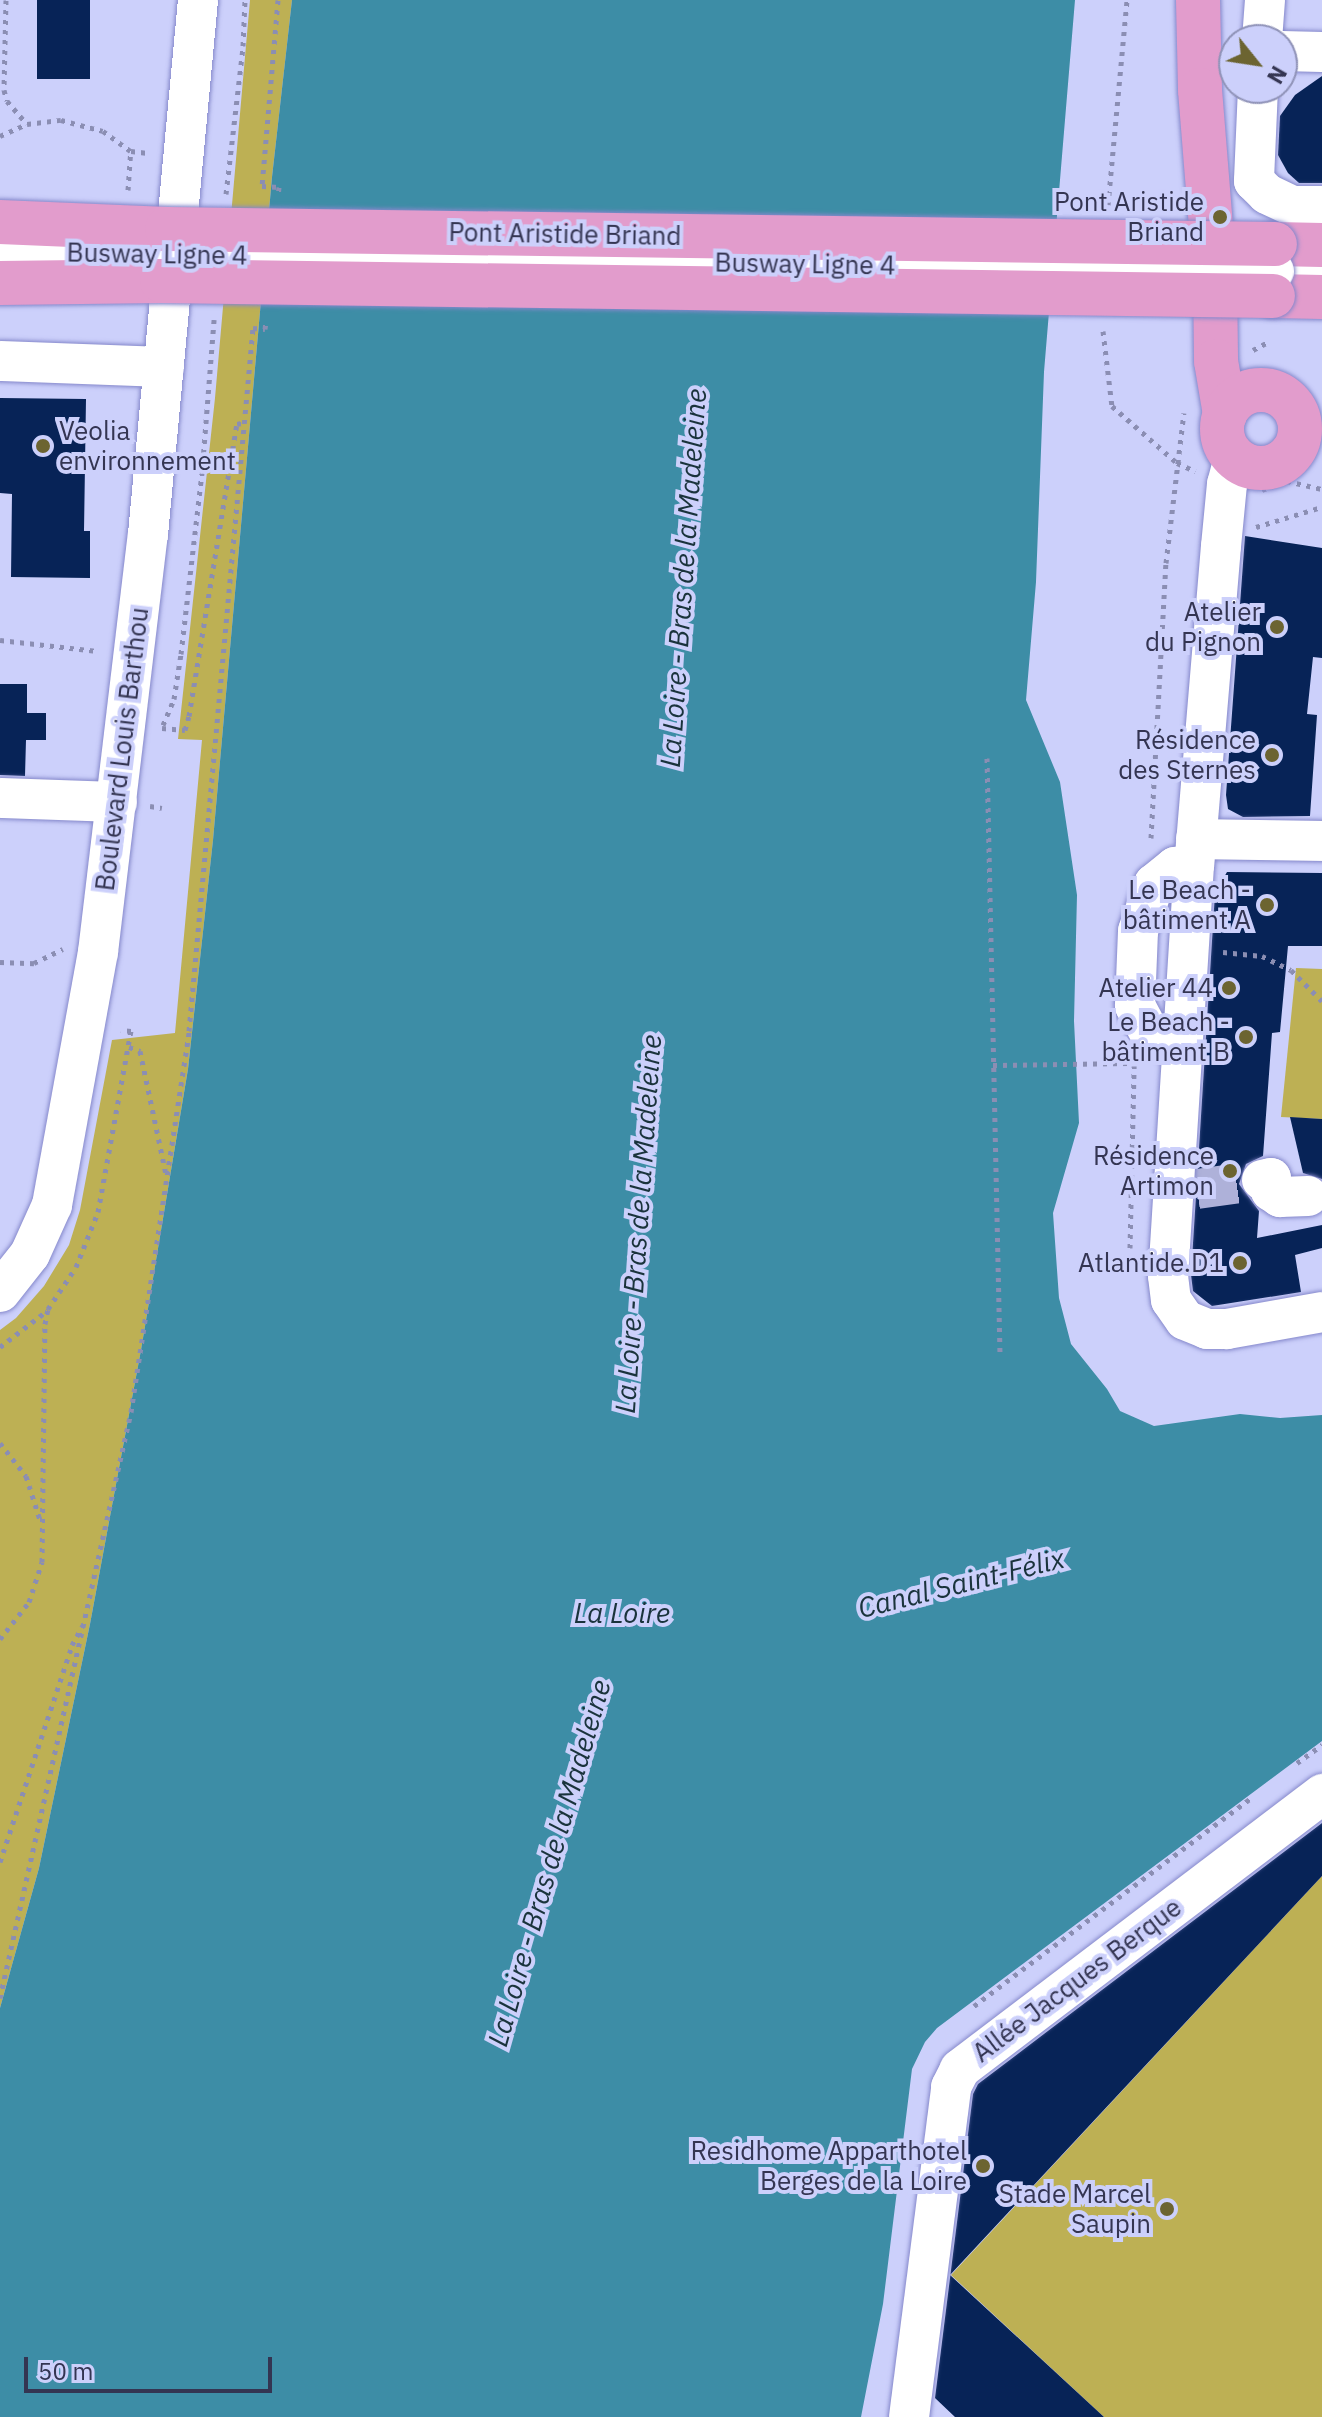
<!DOCTYPE html>
<meta charset="utf-8">
<style>
body{margin:0}
#map{position:relative;width:1322px;height:2417px;overflow:hidden;background:#ccd0fb;font-family:"IBM Plex Sans",sans-serif}
div>[style]{position:absolute}
.green>*{inset:0;background:#bdb054}
.water>*{inset:0;background:#3d8da6}
.building>*{inset:0;background:#072357;transform-origin:0 0}
.minor-tunnel>*{height:40px;margin-top:-20px;transform-origin:0;background:repeating-linear-gradient(90deg,#aeb1d9 0 40px,transparent 0 60px)}
.path>*{height:5px;margin-top:-2.5px;transform-origin:0;background:repeating-linear-gradient(90deg,#8b8eb3 0 4px,transparent 0 10px)}
.roads{filter:drop-shadow(0 0 2px #8588cb) drop-shadow(0 0 2px #8588cb)}
.minor>*{height:40px;margin:-20px;padding:0 20px;transform-origin:20px;border-radius:20px;background:#fff}
.major>*{height:44px;margin:-22px;padding:0 22px;transform-origin:22px;border-radius:22px;background:#e29ccc}
.major>.ring{margin:-22px;padding:0;box-sizing:content-box;background:none;border:44px solid #e29ccc;border-radius:50%}
.bridges{filter:drop-shadow(0 0 2px #8588cb) drop-shadow(0 0 2px #8588cb)}
.minor-bridge>*{height:40px;margin:-20px;padding:0 20px;transform-origin:20px;border-radius:20px;background:#fff}
.major-bridge>*{height:44px;margin:-22px;padding:0 22px;transform-origin:22px;border-radius:22px;background:#e29ccc}
.dots>*{width:22px;height:22px;translate:-50% -50%;box-sizing:border-box;border:4px solid #ccd0fb;border-radius:50%}
span{translate:-50% -50%;white-space:nowrap;text-align:center;line-height:1.15;-webkit-text-stroke:8px #ccd0fb;paint-order:stroke}
.poi-label{font-size:26px;color:#343552}
.right{translate:-100% -50%;text-align:right}
.left{translate:0 -50%;text-align:left}
.street-label{font-size:26px;color:#343552}
.water-label{font-size:28px;color:#1a333c;font-style:italic}
.north{position:absolute;left:1218px;top:24px;width:80px;height:80px;box-sizing:border-box;background:#ccd0fb;border:2px solid #8f92b7;border-radius:50%;rotate:120deg;font-size:22px;font-weight:700;line-height:32px;text-align:center;color:#343552}
.north::after{content:'';display:block;margin:auto;width:28px;height:36px;background:#6c6431;clip-path:polygon(50% 0,100% 100%,50% 72%,0 100%)}
.scale{position:absolute;left:24px;top:2357px;width:248px;height:36px;box-sizing:border-box;border:4px solid #343552;border-top:0;padding-left:10px;font-size:24px;line-height:28px;white-space:nowrap;color:#343552;-webkit-text-stroke:6px #ccd0fb;paint-order:stroke}
</style>
<div id="map">
<div class="green">
<i style="clip-path:polygon(250px 0,292px 0,272px 177px,213px 840px,188px 1069px,141px 1350px,90px 1624px,39px 1868px,0 2008px,0 1330px,16px 1318px,44px 1286px,69px 1245px,80px 1210px,112px 1040px,175px 1033px,202px 740px,178px 739px,215px 398px)"></i>
<i style="clip-path:polygon(1296px 968px,1322px 969px,1322px 1119px,1281px 1117px)"></i>
<i style="clip-path:polygon(1322px 1876px,1322px 2417px,1104px 2417px,951px 2275px)"></i>
</div>
<div class="water">
<i style="clip-path:polygon(292px 0,1075px 0,1044px 372px,1036px 582px,1026px 700px,1060px 782px,1077px 895px,1074px 1021px,1079px 1123px,1053px 1213px,1059px 1298px,1071px 1344px,1107px 1389px,1120px 1411px,1154px 1426px,1240px 1414px,1280px 1418px,1322px 1415px,1322px 1741px,937px 2028px,925px 2042px,912px 2069px,883px 2304px,861px 2417px,0 2417px,0 2008px,39px 1868px,90px 1624px,141px 1350px,188px 1069px,213px 840px,272px 177px)"></i>
</div>
<div class="building">
<i style="left:37px;top:0;width:53px;height:79px"></i>
<i style="clip-path:polygon(1322px 76px,1322px 183px,1299px 183px,1288px 173px,1278px 155px,1280px 116px,1295px 95px)"></i>
<i style="clip-path:polygon(0 398px,86px 399px,84px 531px,90px 531px,90px 578px,11px 577px,12px 494px,0 493px)"></i>
<i style="clip-path:polygon(1245px 536px,1322px 548px,1322px 658px,1313px 657px,1307px 714px,1317px 715px,1310px 816px,1243px 817px,1228px 809px,1226px 795px)"></i>
<i style="clip-path:polygon(0 684px,27px 684px,27px 713px,46px 713px,46px 740px,26px 740px,25px 776px,0 775px)"></i>
<i style="clip-path:polygon(1227px 872px,1322px 873px,1322px 946px,1288px 946px,1280px 1032px,1272px 1033px,1263px 1156px,1246px 1164px,1239px 1184px,1259px 1211px,1257px 1238px,1322px 1225px,1322px 1248px,1295px 1255px,1301px 1292px,1212px 1306px,1193px 1291px,1191px 1275px,1215px 893px)"></i>
<i style="clip-path:polygon(1290px 1117px,1322px 1119px,1322px 1179px,1303px 1173px)"></i>
<i style="clip-path:polygon(1322px 1823px,1322px 1876px,950px 2275px,1104px 2417px,955px 2417px,935px 2398px,973px 2094px,978px 2084px)"></i>
</div>
<div class="minor-tunnel">
<i style="left:1197px;top:1189px;width:66px;rotate:-7.9deg"></i>
</div>
<div class="path">
<i style="left:6px;top:0;width:90px;rotate:91.3deg"></i>
<i style="left:4px;top:90px;width:11px;rotate:75deg"></i>
<i style="left:7px;top:101px;width:30px;rotate:49deg"></i>
<i style="left:278px;top:0;width:187px;rotate:94.9deg"></i>
<i style="left:262px;top:186px;width:17px;rotate:3deg"></i>
<i style="left:279px;top:187px;width:9px;rotate:96deg"></i>
<i style="left:0;top:136px;width:30px;rotate:-24deg"></i>
<i style="left:27px;top:124px;width:34px;rotate:-7deg"></i>
<i style="left:61px;top:120px;width:43px;rotate:14.7deg"></i>
<i style="left:103px;top:131px;width:34px;rotate:36deg"></i>
<i style="left:131px;top:151px;width:17px;rotate:7deg"></i>
<i style="left:128px;top:190px;width:39px;rotate:-86deg"></i>
<i style="left:226px;top:194px;width:149px;rotate:-83.4deg"></i>
<i style="left:243px;top:46px;width:46px;rotate:-87.5deg"></i>
<i style="left:1108px;top:205px;width:206px;rotate:-84.7deg"></i>
<i style="left:1103px;top:331px;width:76px;rotate:83.2deg"></i>
<i style="left:1112px;top:406px;width:86px;rotate:41.2deg"></i>
<i style="left:1177px;top:463px;width:20px;rotate:24deg"></i>
<i style="left:1253px;top:350px;width:15px;rotate:-28deg"></i>
<i style="left:1262px;top:490px;width:27px;rotate:-20deg"></i>
<i style="left:1287px;top:481px;width:36px;rotate:13deg"></i>
<i style="left:1256px;top:527px;width:69px;rotate:-16.9deg"></i>
<i style="left:0;top:640px;width:98px;rotate:6.5deg"></i>
<i style="left:163px;top:725px;width:28px;rotate:-67deg"></i>
<i style="left:174px;top:699px;width:46px;rotate:-81.2deg"></i>
<i style="left:181px;top:654px;width:182px;rotate:-83.4deg"></i>
<i style="left:202px;top:473px;width:154px;rotate:-85.5deg"></i>
<i style="left:162px;top:728px;width:23px;rotate:5deg"></i>
<i style="left:185px;top:730px;width:15px;rotate:-74deg"></i>
<i style="left:189px;top:716px;width:296px;rotate:-80.7deg"></i>
<i style="left:237px;top:424px;width:9px;rotate:-13deg"></i>
<i style="left:987px;top:758px;width:595px;rotate:88.75deg"></i>
<i style="left:150px;top:806px;width:12px;rotate:9deg"></i>
<i style="left:1151px;top:838px;width:275px;rotate:-86.9deg"></i>
<i style="left:1166px;top:563px;width:151px;rotate:-83.2deg"></i>
<i style="left:1223px;top:952px;width:39px;rotate:6deg"></i>
<i style="left:1262px;top:956px;width:32px;rotate:26deg"></i>
<i style="left:1291px;top:970px;width:44px;rotate:45deg"></i>
<i style="left:0;top:962px;width:34px;rotate:2deg"></i>
<i style="left:34px;top:963px;width:32px;rotate:-26deg"></i>
<i style="left:129px;top:1047px;width:12px;rotate:20deg"></i>
<i style="left:140px;top:1051px;width:126px;rotate:78.1deg"></i>
<i style="left:993px;top:1065px;width:136px;rotate:-0.8deg"></i>
<i style="left:1130px;top:1248px;width:182px;rotate:-88.7deg"></i>
<i style="left:0;top:1347px;width:61px;rotate:-37.6deg"></i>
<i style="left:0;top:1443px;width:42px;rotate:51.8deg"></i>
<i style="left:26px;top:1476px;width:46px;rotate:72.3deg"></i>
<i style="left:0;top:1639px;width:47px;rotate:-51.9deg"></i>
<i style="left:29px;top:1602px;width:42px;rotate:-72deg"></i>
<i style="left:42px;top:1562px;width:238px;rotate:-89.3deg"></i>
<i style="left:45px;top:1324px;width:15px;rotate:-79deg"></i>
<i style="left:48px;top:1309px;width:50px;rotate:-56.3deg"></i>
<i style="left:76px;top:1267px;width:59px;rotate:-68.2deg"></i>
<i style="left:98px;top:1212px;width:184px;rotate:-79.7deg"></i>
<i style="left:131px;top:1031px;width:10px;rotate:-174deg"></i>
<i style="left:1297px;top:1763px;width:31px;rotate:-36deg"></i>
<i style="left:0;top:1862px;width:229px;rotate:-71.6deg"></i>
<i style="left:72px;top:1645px;width:23px;rotate:-61deg"></i>
<i style="left:0;top:1998px;width:600px;rotate:-77.4deg"></i>
<i style="left:131px;top:1412px;width:385px;rotate:-81.3deg"></i>
<i style="left:189px;top:1031px;width:706px;rotate:-84.8deg"></i>
<i style="left:253px;top:328px;width:12px;rotate:5deg"></i>
<i style="left:265px;top:329px;width:8px;rotate:-83deg"></i>
<i style="left:974px;top:2006px;width:346px;rotate:-36.9deg"></i>
</div>
<div class="roads">
<div class="minor">
<i style="left:1262px;top:40px;width:40px;rotate:-85.7deg"></i>
<i style="left:1282px;top:51px;width:40px;rotate:1.4deg"></i>
<i style="left:1258px;top:88px;width:93px;rotate:92.5deg"></i>
<i style="left:1254px;top:181px;width:18px;rotate:45deg"></i>
<i style="left:1267px;top:194px;width:29px;rotate:25deg"></i>
<i style="left:1293px;top:206px;width:29px"></i>
<i style="left:1274px;top:271px;width:48px"></i>
<i style="left:0;top:361px;width:164px;rotate:2.1deg"></i>
<i style="left:1234px;top:458px;width:27px;rotate:105deg"></i>
<i style="left:1227px;top:484px;width:62px;rotate:95.5deg"></i>
<i style="left:1221px;top:546px;width:320px;rotate:94.8deg"></i>
<i style="left:1194px;top:865px;width:412px;rotate:93.6deg"></i>
<i style="left:1168px;top:1276px;width:24px;rotate:83deg"></i>
<i style="left:1171px;top:1300px;width:24px;rotate:55deg"></i>
<i style="left:1185px;top:1320px;width:24px;rotate:22deg"></i>
<i style="left:1207px;top:1329px;width:20px"></i>
<i style="left:1227px;top:1329px;width:97px;rotate:-10.1deg"></i>
<i style="left:0;top:798px;width:117px;rotate:2deg"></i>
<i style="left:1196px;top:839px;width:126px;rotate:0.9deg"></i>
<i style="left:1181px;top:1051px;width:37px;rotate:-149deg"></i>
<i style="left:1149px;top:1032px;width:30px;rotate:-118deg"></i>
<i style="left:1135px;top:1006px;width:75px;rotate:-87.7deg"></i>
<i style="left:1138px;top:931px;width:50px;rotate:-71.2deg"></i>
<i style="left:1154px;top:884px;width:27px;rotate:-39deg"></i>
<i style="left:1175px;top:867px;width:19px;rotate:-6deg"></i>
<i style="left:1262px;top:1180px;width:9px;rotate:-13deg"></i>
<i style="left:1271px;top:1178px;width:13px;rotate:90deg"></i>
<i style="left:1271px;top:1191px;width:11px;rotate:34deg"></i>
<i style="left:1280px;top:1197px;width:28px;rotate:-2deg"></i>
<i style="left:0;top:1292px;width:48px;rotate:-51.7deg"></i>
<i style="left:30px;top:1254px;width:54px;rotate:-65.8deg"></i>
<i style="left:52px;top:1205px;width:257px;rotate:-79.7deg"></i>
<i style="left:98px;top:952px;width:421px;rotate:-83.2deg"></i>
<i style="left:148px;top:534px;width:536px;rotate:-84.65deg"></i>
<i style="left:909px;top:2417px;width:333px;rotate:-82.7deg"></i>
<i style="left:951px;top:2087px;width:20px;rotate:-63deg"></i>
<i style="left:960px;top:2069px;width:455px;rotate:-37.2deg"></i>
</div>
<div class="major">
<i style="left:1198px;top:0;width:90px;rotate:88.7deg"></i>
<i style="left:1200px;top:90px;width:186px;rotate:85.4deg"></i>
<i style="left:1215px;top:275px;width:86px;rotate:89.3deg"></i>
<i style="left:1216px;top:361px;width:54px;rotate:80.4deg"></i>
<i style="left:1275px;top:244px;width:47px;rotate:1.2deg"></i>
<i style="left:1273px;top:296px;width:49px;rotate:1.2deg"></i>
<i class="ring" style="left:1222px;top:390px;width:34px;height:34px"></i>
</div>
</div>
<div class="bridges">
<div class="minor-bridge">
<i style="left:0;top:251px;width:1274px;rotate:0.9deg"></i>
</div>
<div class="major-bridge">
<i style="left:0;top:222px;width:167px;rotate:2.4deg"></i>
<i style="left:167px;top:229px;width:1108px;rotate:0.78deg"></i>
<i style="left:0;top:283px;width:162px;rotate:-0.7deg"></i>
<i style="left:162px;top:281px;width:1111px;rotate:0.77deg"></i>
</div>
</div>
<div class="dots">
<i style="left:1220px;top:217px;background:#6c6431"></i>
<i style="left:43px;top:446px;background:#6c6431"></i>
<i style="left:1277px;top:627px;background:#6c6431"></i>
<i style="left:1272px;top:755px;background:#6c6431"></i>
<i style="left:1267px;top:905px;background:#6c6431"></i>
<i style="left:1229px;top:988px;background:#6c6431"></i>
<i style="left:1246px;top:1037px;background:#6c6431"></i>
<i style="left:1230px;top:1171px;background:#6c6431"></i>
<i style="left:1240px;top:1263px;background:#6c6431"></i>
<i style="left:983px;top:2166px;background:#6c6431"></i>
<i style="left:1167px;top:2209px;background:#6c6431"></i>
</div>
<div class="poi-label">
<span class="right" style="left:1204px;top:217px">Pont Aristide<br>Briand</span>
<span class="left" style="left:59px;top:446px">Veolia<br>environnement</span>
<span class="right" style="left:1261px;top:627px">Atelier<br>du Pignon</span>
<span class="right" style="left:1256px;top:755px">Résidence<br>des Sternes</span>
<span class="right" style="left:1251px;top:905px">Le Beach -<br>bâtiment A</span>
<span class="right" style="left:1213px;top:988px">Atelier 44</span>
<span class="right" style="left:1230px;top:1037px">Le Beach -<br>bâtiment B</span>
<span class="right" style="left:1214px;top:1171px">Résidence<br>Artimon</span>
<span class="right" style="left:1224px;top:1263px">Atlantide.D1</span>
<span class="right" style="left:967px;top:2166px">Residhome Apparthotel<br>Berges de la Loire</span>
<span class="right" style="left:1151px;top:2209px">Stade Marcel<br>Saupin</span>
</div>
<div class="street-label">
<span style="left:565px;top:234px;rotate:1deg">Pont Aristide Briand</span>
<span style="left:157px;top:254px;rotate:1deg">Busway Ligne 4</span>
<span style="left:805px;top:264px;rotate:1deg">Busway Ligne 4</span>
<span style="left:122px;top:749px;rotate:-83deg">Boulevard Louis Barthou</span>
<span style="left:1077px;top:1980px;rotate:-37deg">Allée Jacques Berque</span>
</div>
<div class="water-label">
<span style="left:683px;top:578px;rotate:-86deg">La Loire - Bras de la Madeleine</span>
<span style="left:638px;top:1224px;rotate:-86deg">La Loire - Bras de la Madeleine</span>
<span style="left:961px;top:1583px;rotate:-14deg">Canal Saint-Félix</span>
<span style="left:622px;top:1613px">La Loire</span>
<span style="left:549px;top:1863px;rotate:-74deg">La Loire - Bras de la Madeleine</span>
</div>
<div class="north">N</div>
<div class="scale">50 m</div>
</div>
